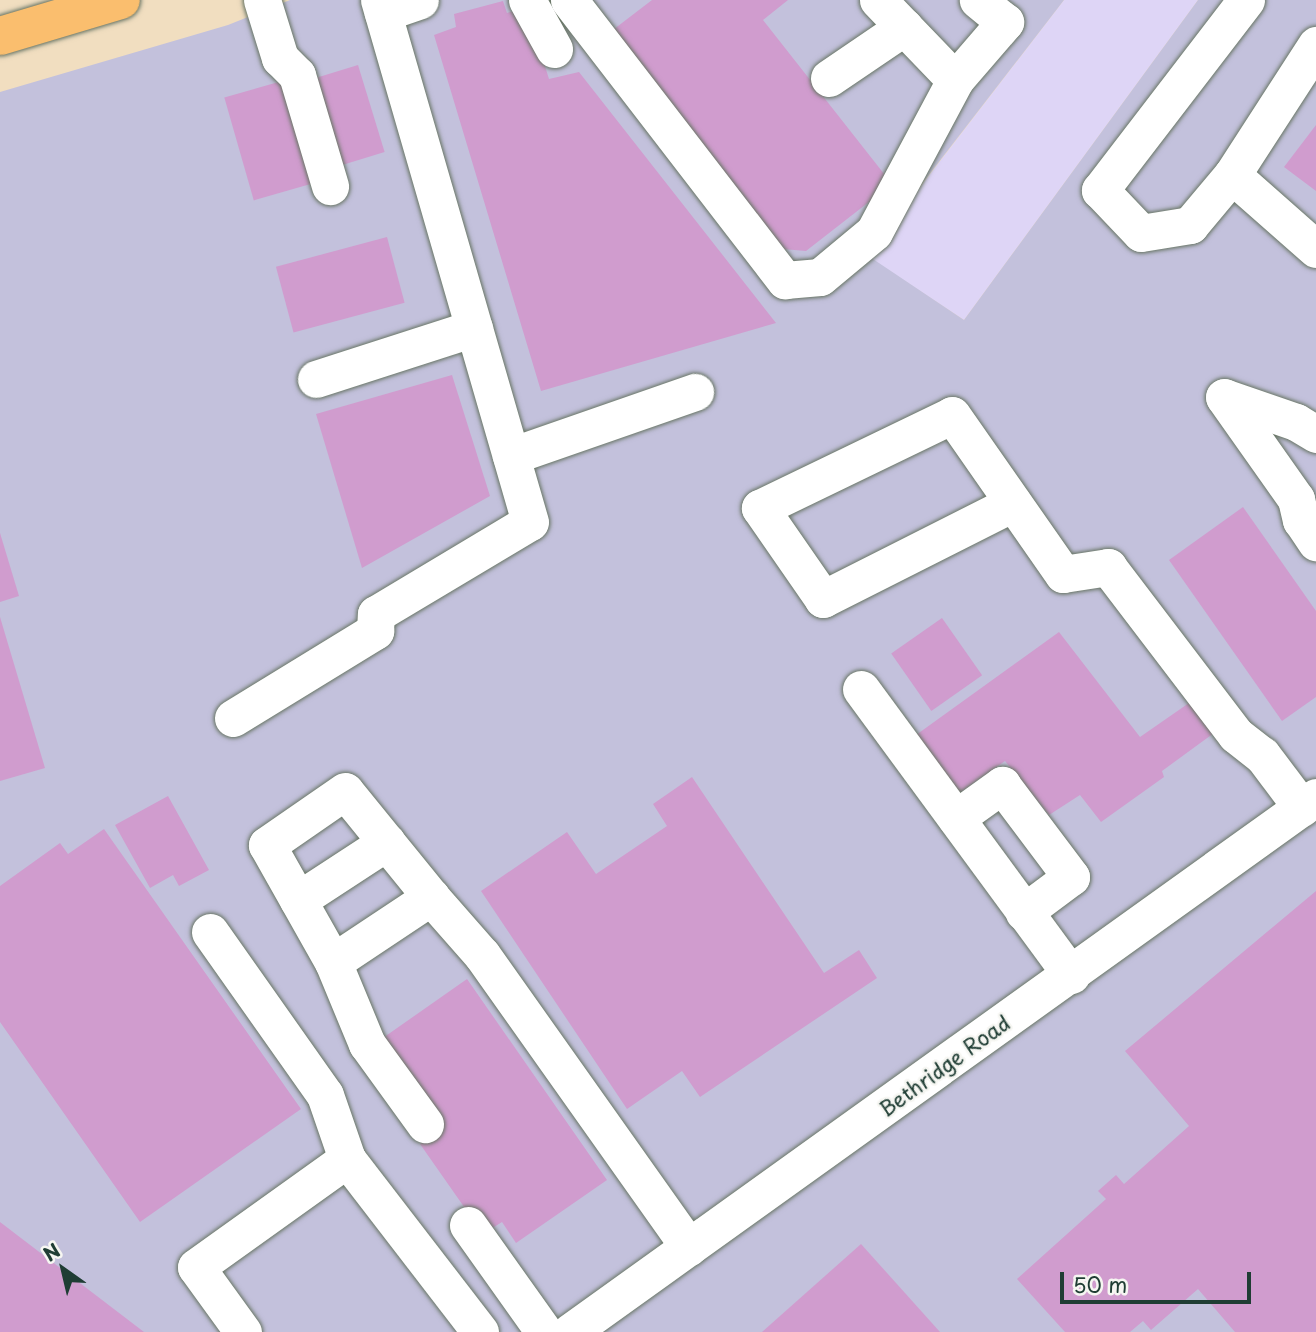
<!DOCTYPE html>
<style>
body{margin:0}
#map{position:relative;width:1316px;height:1332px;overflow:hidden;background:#f1dec0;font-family:"Playpen Sans",sans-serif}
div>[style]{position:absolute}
.built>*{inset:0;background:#ded5f6}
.industrial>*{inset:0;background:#c3c1dc}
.building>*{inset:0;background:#d09cce;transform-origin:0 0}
.roads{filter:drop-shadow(0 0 2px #687565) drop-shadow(0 0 2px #687565)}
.minor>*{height:37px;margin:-18.5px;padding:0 18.5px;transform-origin:18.5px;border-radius:18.5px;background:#fff}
.major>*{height:38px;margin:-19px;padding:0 19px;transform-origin:19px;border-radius:19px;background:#fabe6e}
span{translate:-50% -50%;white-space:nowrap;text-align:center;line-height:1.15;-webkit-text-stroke:5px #f6f6f2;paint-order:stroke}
.street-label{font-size:21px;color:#1f3d34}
.north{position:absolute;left:28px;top:1234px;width:70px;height:70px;-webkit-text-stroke:5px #f6f6f2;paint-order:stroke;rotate:326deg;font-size:19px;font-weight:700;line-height:28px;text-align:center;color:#1f3d34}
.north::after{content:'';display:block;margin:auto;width:24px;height:32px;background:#1f3d34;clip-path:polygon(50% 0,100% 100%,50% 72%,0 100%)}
.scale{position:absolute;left:1060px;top:1272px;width:191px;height:32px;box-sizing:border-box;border:4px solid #1f3d34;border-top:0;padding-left:9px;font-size:21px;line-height:24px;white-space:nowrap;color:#1f3d34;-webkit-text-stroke:5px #f6f6f2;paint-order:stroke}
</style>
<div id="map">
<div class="built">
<i style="clip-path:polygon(1064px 0,1198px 0,964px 320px,867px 256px)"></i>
</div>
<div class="industrial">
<i style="clip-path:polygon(290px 0,1064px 0,867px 255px,964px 320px,1198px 0,1316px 0,1316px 1332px,0 1332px,0 92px,228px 25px)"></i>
</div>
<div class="building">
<i style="clip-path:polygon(652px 0,788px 0,763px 20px,892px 184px,806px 251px,771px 248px,605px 36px)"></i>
<i style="clip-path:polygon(503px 1px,507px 13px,526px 6px,549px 79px,579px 72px,776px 323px,541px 391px,434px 35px,456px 27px,454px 14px)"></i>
<i style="left:358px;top:65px;width:91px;height:46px;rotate:73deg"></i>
<i style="left:282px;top:81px;width:107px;height:60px;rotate:74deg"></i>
<i style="clip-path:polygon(1316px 125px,1316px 191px,1284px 167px)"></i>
<i style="left:387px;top:237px;width:68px;height:115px;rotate:75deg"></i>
<i style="clip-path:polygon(452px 375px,490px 496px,362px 568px,316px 414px)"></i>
<i style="clip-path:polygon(1243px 507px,1316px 611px,1316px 697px,1282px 721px,1169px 560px)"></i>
<i style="clip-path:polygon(0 533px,19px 596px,0 602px)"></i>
<i style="clip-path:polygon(0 617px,45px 768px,0 781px)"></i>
<i style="left:942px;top:618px;width:70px;height:62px;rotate:55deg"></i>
<i style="clip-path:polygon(1059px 632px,1140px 737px,1189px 703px,1214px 733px,1162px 771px,1164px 777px,1101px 822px,1080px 795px,1049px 815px,1005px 761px,959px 793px,916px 735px)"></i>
<i style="clip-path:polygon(692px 777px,824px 973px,859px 950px,877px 978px,700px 1097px,682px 1071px,627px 1109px,481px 891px,567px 832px,596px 874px,667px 826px,653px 804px)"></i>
<i style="clip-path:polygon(168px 796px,209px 870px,179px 886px,173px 875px,150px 888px,115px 825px)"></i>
<i style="clip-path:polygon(104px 829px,301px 1109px,140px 1222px,0 1022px,0 886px,60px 843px,68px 854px)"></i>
<i style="clip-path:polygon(1316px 891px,1316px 1332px,1235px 1332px,1198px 1289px,1151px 1330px,1143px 1321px,1130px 1332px,1065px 1332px,1017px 1279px,1106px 1199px,1098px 1191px,1116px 1175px,1124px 1184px,1189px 1126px,1125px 1051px)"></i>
<i style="clip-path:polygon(467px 979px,607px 1180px,516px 1243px,502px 1222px,483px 1234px,420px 1144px,441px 1129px,380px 1040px)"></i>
<i style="clip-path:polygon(0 1222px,144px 1332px,0 1332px)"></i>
<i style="clip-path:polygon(861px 1244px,940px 1332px,762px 1332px)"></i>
</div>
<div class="roads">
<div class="minor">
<i style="left:262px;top:0;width:61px;rotate:72.8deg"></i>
<i style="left:280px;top:58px;width:24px;rotate:45deg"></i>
<i style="left:297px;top:75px;width:116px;rotate:73.4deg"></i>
<i style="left:527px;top:0;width:56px;rotate:61.1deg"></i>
<i style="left:569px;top:0;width:354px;rotate:52.4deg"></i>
<i style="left:785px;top:280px;width:35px;rotate:-5deg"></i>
<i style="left:820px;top:277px;width:70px;rotate:-39.8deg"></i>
<i style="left:874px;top:232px;width:172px;rotate:-61.9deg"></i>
<i style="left:955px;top:80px;width:77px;rotate:-49.2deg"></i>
<i style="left:1005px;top:22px;width:35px;rotate:-141deg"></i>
<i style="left:878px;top:0;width:111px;rotate:46.1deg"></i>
<i style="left:1246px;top:0;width:240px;rotate:127.5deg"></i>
<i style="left:1100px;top:190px;width:59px;rotate:46.4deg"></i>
<i style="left:1141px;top:233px;width:50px;rotate:-9.3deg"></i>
<i style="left:1190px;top:225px;width:65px;rotate:-50deg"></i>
<i style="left:1232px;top:175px;width:112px;rotate:41.4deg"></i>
<i style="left:383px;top:13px;width:39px;rotate:-19deg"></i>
<i style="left:829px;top:78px;width:91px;rotate:-34.2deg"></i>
<i style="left:1232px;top:175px;width:155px;rotate:-57.1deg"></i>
<i style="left:316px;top:379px;width:166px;rotate:-17.9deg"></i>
<i style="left:1316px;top:434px;width:23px;rotate:-149deg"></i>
<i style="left:1296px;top:422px;width:76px;rotate:-160.9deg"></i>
<i style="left:1224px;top:397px;width:125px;rotate:54.8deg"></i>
<i style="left:1296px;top:499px;width:22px;rotate:77deg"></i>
<i style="left:1301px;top:520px;width:27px;rotate:56deg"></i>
<i style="left:511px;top:456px;width:195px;rotate:-19.2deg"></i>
<i style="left:1013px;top:503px;width:213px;rotate:153.2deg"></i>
<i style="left:823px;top:599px;width:111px;rotate:-124.7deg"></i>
<i style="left:760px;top:508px;width:213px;rotate:-25.8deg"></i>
<i style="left:952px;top:415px;width:194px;rotate:55.1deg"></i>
<i style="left:1063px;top:574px;width:46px;rotate:-8.8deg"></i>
<i style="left:1108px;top:567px;width:211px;rotate:52.7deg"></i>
<i style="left:1236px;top:735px;width:33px;rotate:38deg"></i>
<i style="left:1262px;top:755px;width:66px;rotate:53deg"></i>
<i style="left:861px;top:689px;width:355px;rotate:53.7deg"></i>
<i style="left:233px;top:718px;width:167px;rotate:-31.5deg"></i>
<i style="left:375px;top:631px;width:17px;rotate:-87deg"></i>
<i style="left:376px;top:614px;width:179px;rotate:-30.9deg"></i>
<i style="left:530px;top:522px;width:543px;rotate:-106.13deg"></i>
<i style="left:956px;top:818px;width:57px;rotate:-35.7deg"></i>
<i style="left:1002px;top:785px;width:115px;rotate:53.1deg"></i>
<i style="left:1071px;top:877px;width:59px;rotate:143.3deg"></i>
<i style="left:431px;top:897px;width:136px;rotate:-129.1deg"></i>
<i style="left:345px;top:791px;width:95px;rotate:145.3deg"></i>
<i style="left:267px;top:845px;width:134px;rotate:60.6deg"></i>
<i style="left:333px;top:962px;width:118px;rotate:-33.6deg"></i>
<i style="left:431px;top:897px;width:77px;rotate:48.7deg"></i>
<i style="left:482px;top:955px;width:358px;rotate:54.7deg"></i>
<i style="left:298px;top:900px;width:106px;rotate:-33.1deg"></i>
<i style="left:210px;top:932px;width:199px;rotate:54.8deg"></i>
<i style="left:325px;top:1095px;width:68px;rotate:71deg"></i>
<i style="left:333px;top:962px;width:89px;rotate:67.5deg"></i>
<i style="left:367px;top:1044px;width:99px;rotate:54.1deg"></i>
<i style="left:468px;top:1225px;width:131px;rotate:54.6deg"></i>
<i style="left:243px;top:1332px;width:80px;rotate:-125.9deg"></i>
<i style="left:196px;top:1267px;width:186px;rotate:-35.6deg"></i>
<i style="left:347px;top:1159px;width:218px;rotate:52.4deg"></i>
<i style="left:570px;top:1332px;width:918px;rotate:-35.65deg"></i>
</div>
<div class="major">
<i style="left:0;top:36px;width:126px;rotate:-16.6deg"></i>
</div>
</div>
<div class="street-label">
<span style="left:944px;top:1065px;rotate:-36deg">Bethridge Road</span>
</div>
<div class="north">N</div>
<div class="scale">50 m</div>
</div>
